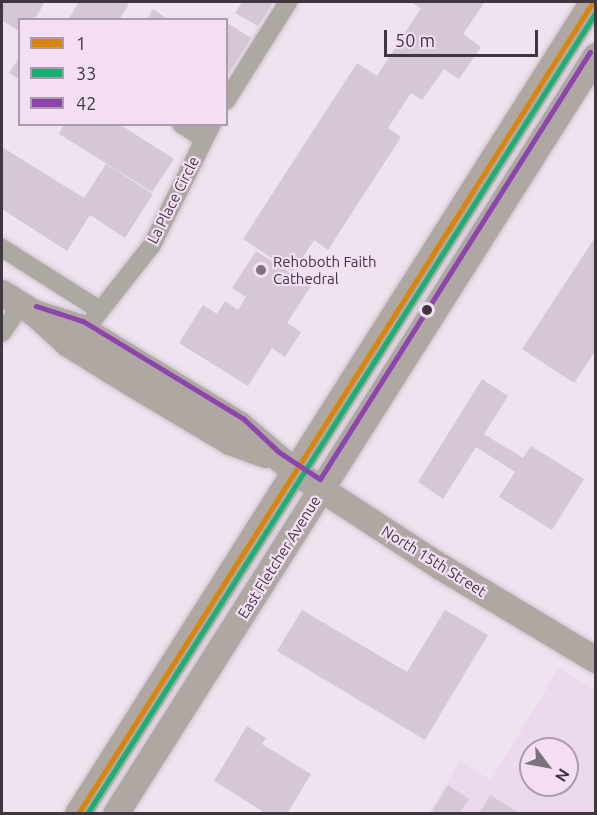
<!DOCTYPE html>
<style>
body{margin:0}
#map{position:relative;width:597px;height:815px;overflow:hidden;background:#efe3ef;font-family:Ubuntu,sans-serif}
div>[style]{position:absolute}
.built>*{inset:0;background:#edd9ed}
.building>*{inset:0;background:#d5c7d6}
.roads{filter:drop-shadow(0 0 2px #cbc1cb) drop-shadow(0 0 2px #cbc1cb)}
.street>*{height:18px;margin:-9px;padding:0 9px;transform-origin:9px;border-radius:9px;background:#ada8a2}
.secondary>*{height:26px;margin:-13px;padding:0 13px;transform-origin:13px;border-radius:13px;background:#aea7a2}
.bus-1>*{height:4.5px;margin:-2.25px;padding:0 2.25px;transform-origin:2.25px;border-radius:2.25px;background:#d9850d}
.bus-2>*{height:4.5px;margin:-2.25px;padding:0 2.25px;transform-origin:2.25px;border-radius:2.25px;background:#19af75}
.bus-3>*{height:4.5px;margin:-2.25px;padding:0 2.25px;transform-origin:2.25px;border-radius:2.25px;background:#8e44ad}
.dots>*{width:16px;height:16px;translate:-50% -50%;box-sizing:border-box;border:3px solid #f4def4;border-radius:50%}
span{translate:-50% -50%;white-space:nowrap;text-align:center;line-height:1.15;-webkit-text-stroke:4.5px #f4def4;paint-order:stroke}
.street-label{font-size:15px;color:#3f363f}
.poi-label{font-size:15px;color:#3f363f}
.left{translate:0 -50%;text-align:left}
.frame{position:absolute;inset:0;border:3px solid #3f363f;pointer-events:none}
.legend{position:absolute;left:18px;top:18px;width:210px;height:108px;box-sizing:border-box;background:#f4def4;border:2px solid #ac9bac;margin:0;padding:8px 10px;list-style:none;font-size:18px;color:#3f363f}
.legend li{display:flex;align-items:center;gap:12px;height:30px}
.legend b{width:30px;border:2px solid #ac9bac}
.north{position:absolute;left:519px;top:737px;width:60px;height:60px;box-sizing:border-box;background:#f4def4;border:2px solid #ac9bac;border-radius:50%;rotate:122deg;font-size:16px;font-weight:700;line-height:24px;text-align:center;color:#3f363f}
.north::after{content:'';display:block;margin:auto;width:21px;height:27px;background:#7d737d;clip-path:polygon(50% 0,100% 100%,50% 72%,0 100%)}
.scale{position:absolute;left:384px;top:30px;width:154px;height:27px;box-sizing:border-box;border:3px solid #3f363f;border-top:0;padding-left:8px;font-size:18px;line-height:21px;white-space:nowrap;color:#3f363f;-webkit-text-stroke:4px #f4def4;paint-order:stroke}
</style>
<div id="map">
<div class="built">
<i style="clip-path:polygon(evenodd,559px 668px,595px 690px,595px 813px,428px 814px,460px 761px,491px 780px,559px 668px,531px 749px,567px 749px,567px 785px,531px 785px,531px 749px)"></i>
</div>
<div class="building">
<i style="clip-path:polygon(2px 2px,45px 2px,34px 20px,20px 20px,20px 32px,2px 20px)"></i>
<i style="clip-path:polygon(79px 2px,124px 2px,129px 4px,119px 20px,68px 20px)"></i>
<i style="clip-path:polygon(242px 2px,273px 2px,258px 26px,235px 13px)"></i>
<i style="clip-path:polygon(411px 2px,481px 2px,484px 3px,463px 34px,481px 47px,459px 79px,444px 69px,422px 100px,411px 93px,388px 128px,401px 137px,328px 250px,314px 240px,293px 272px,243px 239px,357px 63px,377px 76px,421px 8px)"></i>
<i style="clip-path:polygon(153px 9px,169px 20px,147px 20px)"></i>
<i style="clip-path:polygon(226px 22px,251px 38px,229px 73px,226px 72px)"></i>
<i style="clip-path:polygon(20px 56px,20px 80px,9px 73px)"></i>
<i style="clip-path:polygon(64px 124px,119px 124px,174px 159px,152px 192px,59px 134px)"></i>
<i style="clip-path:polygon(2px 147px,84px 198px,106px 164px,153px 194px,125px 238px,90px 215px,67px 251px,2px 209px)"></i>
<i style="clip-path:polygon(596px 236px,596px 350px,574px 383px,522px 349px)"></i>
<i style="clip-path:polygon(256px 251px,311px 286px,287px 323px,301px 332px,285px 357px,272px 348px,248px 386px,179px 343px,203px 305px,217px 314px,225px 301px,238px 310px,246px 297px,232px 288px)"></i>
<i style="clip-path:polygon(482px 379px,508px 396px,484px 434px,523px 458px,531px 446px,584px 479px,552px 530px,499px 497px,515px 472px,476px 447px,443px 499px,418px 482px)"></i>
<i style="clip-path:polygon(302px 610px,407px 672px,445px 610px,488px 635px,425px 740px,277px 651px)"></i>
<i style="clip-path:polygon(247px 726px,266px 738px,262px 744px,311px 774px,287px 814px,267px 814px,214px 781px)"></i>
<i style="clip-path:polygon(448px 785px,469px 799px,459px 814px,430px 814px)"></i>
<i style="clip-path:polygon(490px 795px,521px 814px,479px 814px)"></i>
</div>
<div class="roads">
<div class="street">
<i style="left:226px;top:101px;width:117px;rotate:-57.9deg"></i>
<i style="left:181px;top:124px;width:27px;rotate:33deg"></i>
<i style="left:2px;top:248px;width:114px;rotate:32.4deg"></i>
<i style="left:85px;top:330px;width:108px;rotate:-51.8deg"></i>
<i style="left:152px;top:245px;width:135px;rotate:-63.6deg"></i>
<i style="left:2px;top:333px;width:34px;rotate:-56deg"></i>
</div>
<div class="secondary">
<i style="left:2px;top:293px;width:38px;rotate:32deg"></i>
<i style="left:34px;top:313px;width:46px;rotate:42.4deg"></i>
<i style="left:68px;top:344px;width:74px;rotate:31.8deg"></i>
<i style="left:131px;top:383px;width:115px;rotate:30.8deg"></i>
<i style="left:230px;top:442px;width:38px;rotate:20deg"></i>
<i style="left:34px;top:313px;width:47px;rotate:17.3deg"></i>
<i style="left:79px;top:327px;width:188px;rotate:31.3deg"></i>
<i style="left:240px;top:425px;width:72px;rotate:40.5deg"></i>
<i style="left:295px;top:472px;width:174px;rotate:33.1deg"></i>
<i style="left:441px;top:567px;width:181px;rotate:31deg"></i>
<i style="left:78px;top:814px;width:962px;rotate:-57.62deg"></i>
<i style="left:116px;top:814px;width:897px;rotate:-57.66deg"></i>
</div>
</div>
<div class="bus-1">
<i style="left:78px;top:814px;width:962px;rotate:-57.62deg"></i>
</div>
<div class="bus-2">
<i style="left:87px;top:814px;width:950px;rotate:-57.6deg"></i>
</div>
<div class="bus-3">
<i style="left:36px;top:306px;width:49px;rotate:17.7deg"></i>
<i style="left:83px;top:321px;width:188px;rotate:31.3deg"></i>
<i style="left:244px;top:419px;width:48px;rotate:43.3deg"></i>
<i style="left:279px;top:452px;width:49px;rotate:33.4deg"></i>
<i style="left:320px;top:479px;width:505px;rotate:-57.69deg"></i>
</div>
<div class="dots">
<i style="left:261px;top:270px;background:#7d737d"></i>
<i style="left:427px;top:310px;background:#3f363f"></i>
</div>
<div class="street-label">
<span style="left:173px;top:200px;rotate:-63deg">La Place Circle</span>
<span style="left:279px;top:557px;rotate:-58deg">East Fletcher Avenue</span>
<span style="left:434px;top:561px;rotate:32deg">North 15th Street</span>
</div>
<div class="poi-label">
<span class="left" style="left:273px;top:270px">Rehoboth Faith<br>Cathedral</span>
</div>
<div class="frame"></div>
<ul class="legend">
<li><b style="height:8px;background:#d9850d"></b>1</li>
<li><b style="height:8px;background:#19af75"></b>33</li>
<li><b style="height:8px;background:#8e44ad"></b>42</li>
</ul>
<div class="north">N</div>
<div class="scale">50 m</div>
</div>
